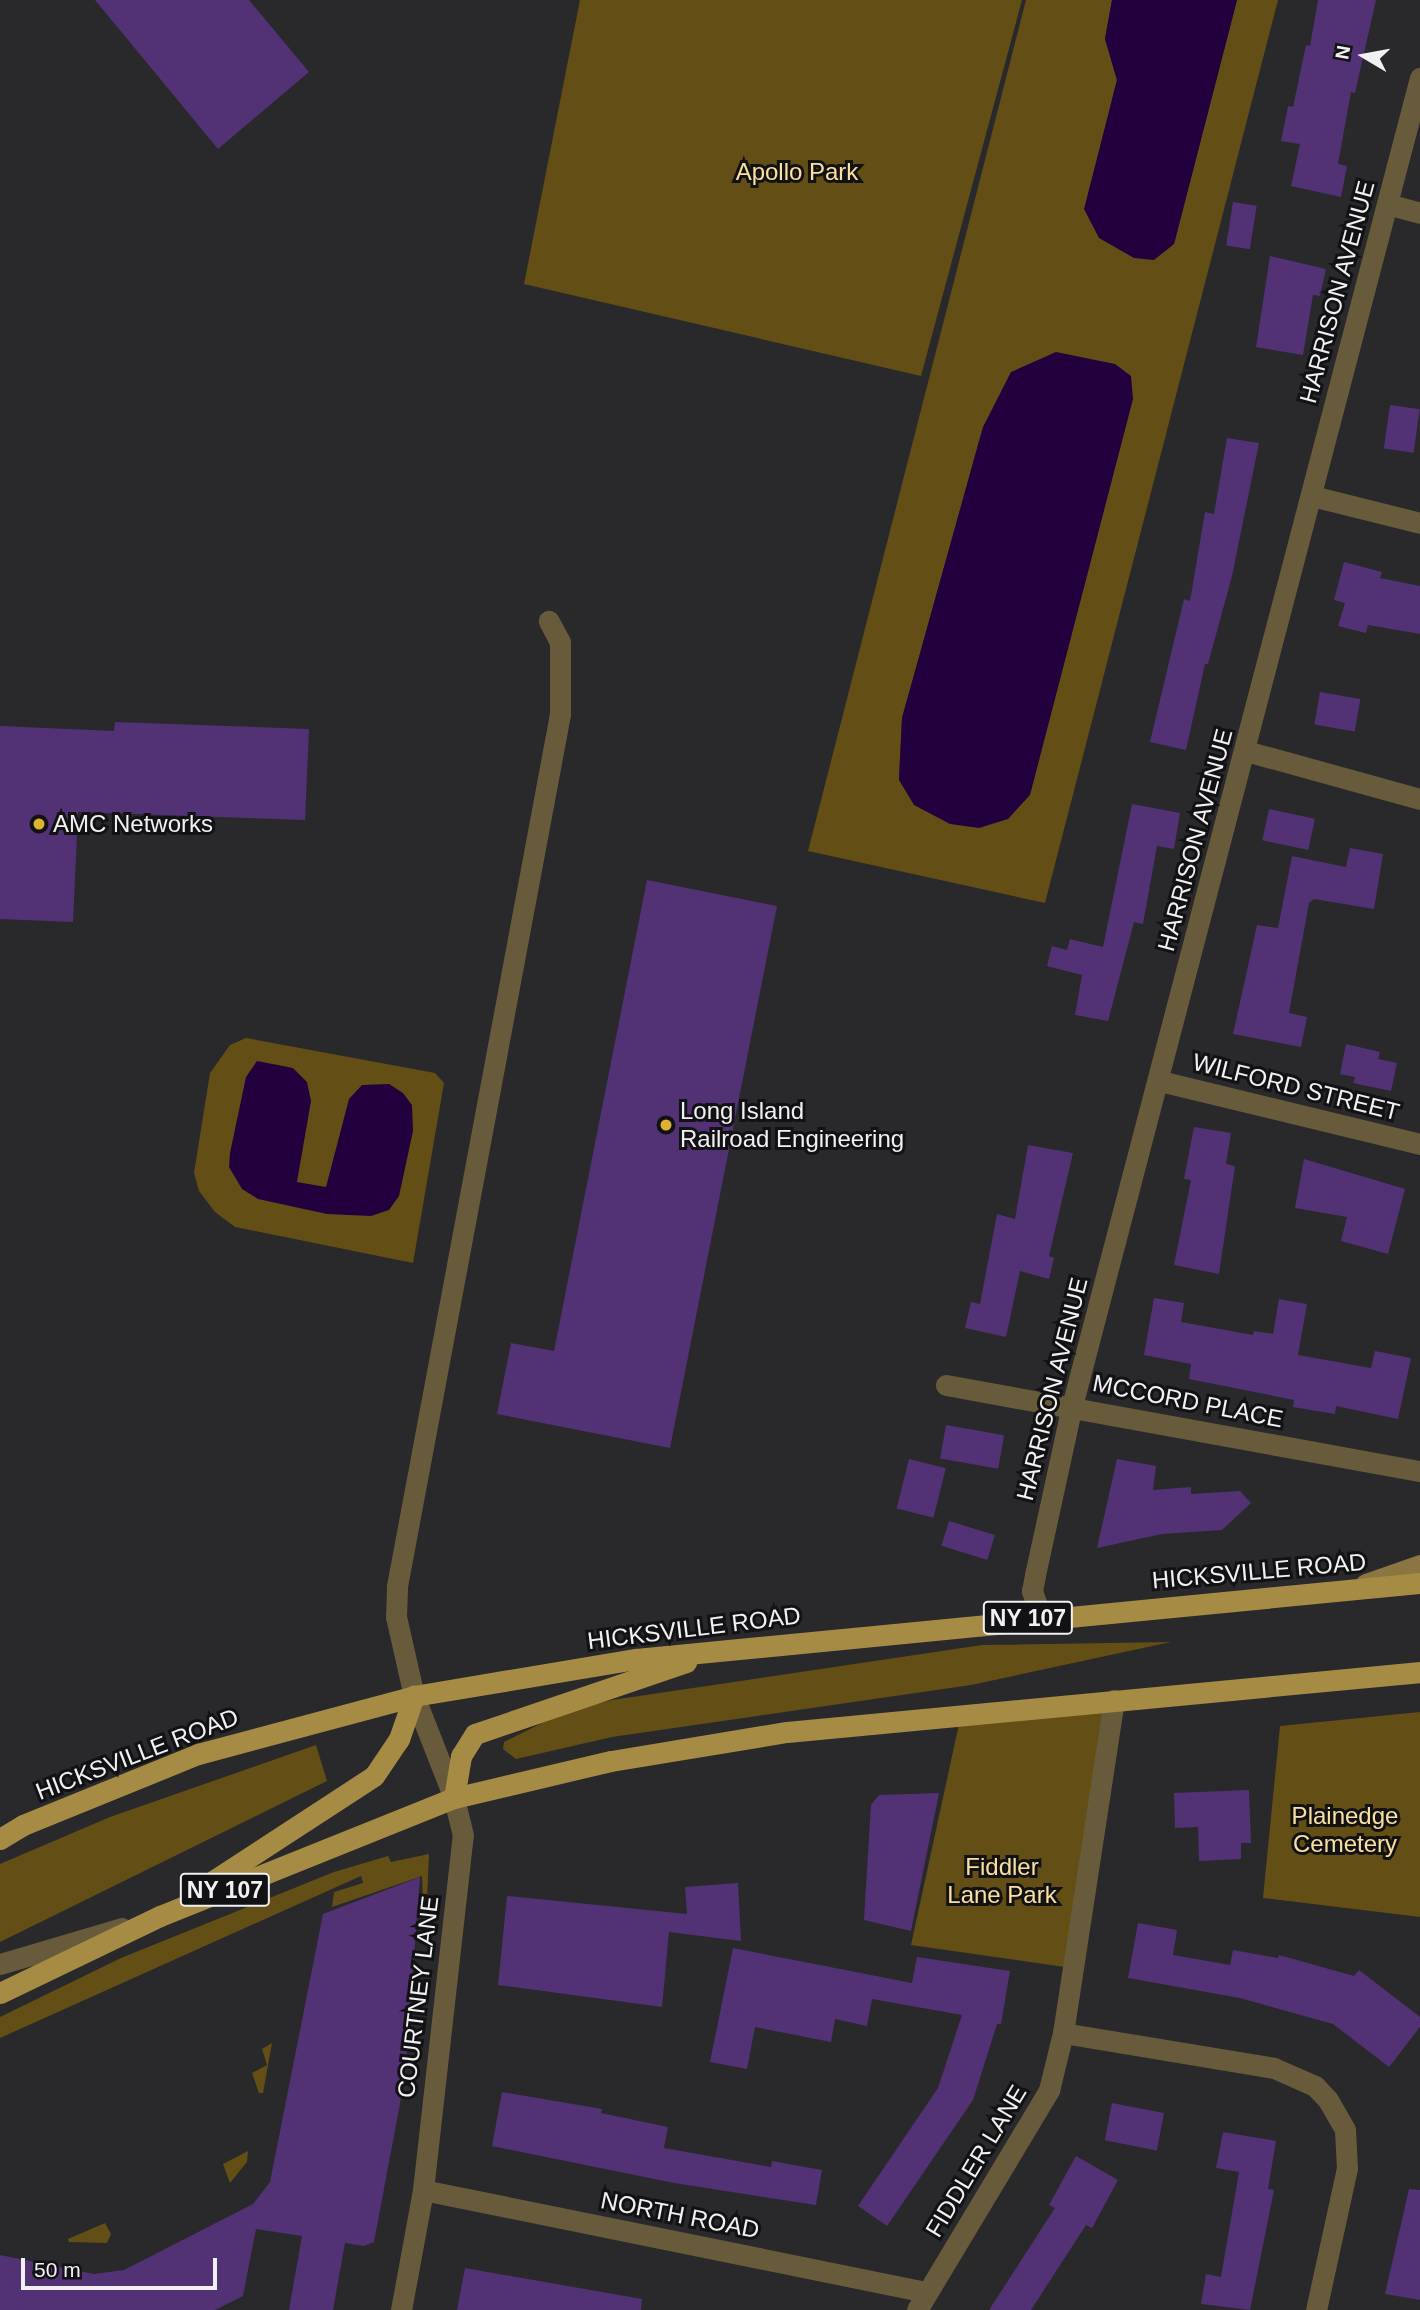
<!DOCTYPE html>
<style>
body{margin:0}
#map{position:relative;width:1420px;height:2310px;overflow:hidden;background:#29282b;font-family:Arial,sans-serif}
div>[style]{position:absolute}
.green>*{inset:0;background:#634f15}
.water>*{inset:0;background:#21003d}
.building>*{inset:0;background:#523275;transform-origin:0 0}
.street>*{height:21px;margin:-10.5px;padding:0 10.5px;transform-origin:10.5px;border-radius:10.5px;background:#685b3b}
.secondary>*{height:21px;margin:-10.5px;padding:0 10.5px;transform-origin:10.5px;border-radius:10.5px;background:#8b7641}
.primary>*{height:21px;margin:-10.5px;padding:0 10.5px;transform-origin:10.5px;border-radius:10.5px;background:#a68b45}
.dots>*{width:19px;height:19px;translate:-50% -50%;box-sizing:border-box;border:4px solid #121113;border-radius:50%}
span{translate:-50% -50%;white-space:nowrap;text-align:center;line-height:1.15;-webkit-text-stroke:6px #121113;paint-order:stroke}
.shield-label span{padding:2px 5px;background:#121113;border:2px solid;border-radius:5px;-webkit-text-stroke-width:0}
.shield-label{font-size:23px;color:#f1f0f2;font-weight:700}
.park-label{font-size:24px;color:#f9e0a1}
.street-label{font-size:24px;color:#f1f0f2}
.poi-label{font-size:24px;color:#f1f0f2}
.left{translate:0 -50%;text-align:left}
.north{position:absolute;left:1329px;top:21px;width:70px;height:70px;-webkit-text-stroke:5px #121113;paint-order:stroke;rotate:280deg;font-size:19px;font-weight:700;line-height:28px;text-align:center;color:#f1f0f2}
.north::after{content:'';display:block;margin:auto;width:24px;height:32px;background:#f1f0f2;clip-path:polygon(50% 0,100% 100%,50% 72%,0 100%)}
.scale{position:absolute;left:21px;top:2258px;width:196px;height:32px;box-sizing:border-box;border:4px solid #f1f0f2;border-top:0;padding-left:9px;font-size:21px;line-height:24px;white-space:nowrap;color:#f1f0f2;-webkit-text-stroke:5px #121113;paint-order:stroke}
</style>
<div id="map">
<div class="green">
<i style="clip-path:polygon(580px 0,1022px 0,921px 376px,524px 284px)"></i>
<i style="clip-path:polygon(evenodd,1026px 0,1112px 0,1105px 39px,1117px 80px,1085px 209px,1174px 244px,1237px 0,1278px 0,1045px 903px,808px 851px,1026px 0,983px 427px,899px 780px,902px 718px,983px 427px)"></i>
<i style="clip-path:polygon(246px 1038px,435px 1073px,444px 1083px,413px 1263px,235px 1227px,215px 1212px,199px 1191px,194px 1173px,210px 1073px,230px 1045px)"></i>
<i style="clip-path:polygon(1171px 1642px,971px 1685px,612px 1737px,516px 1759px,503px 1749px,504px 1742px,564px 1712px,612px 1700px,982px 1645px)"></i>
<i style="clip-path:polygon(1103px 1708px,1065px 1967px,911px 1945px,959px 1724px)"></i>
<i style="clip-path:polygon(1420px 1712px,1420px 1917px,1263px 1898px,1280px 1726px)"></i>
<i style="clip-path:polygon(316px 1745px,327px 1781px,0 1942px,0 1864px,110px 1817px)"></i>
<i style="clip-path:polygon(429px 1854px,427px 1901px,423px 1901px,422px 1876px,332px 1907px,334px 1892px,363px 1883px,361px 1876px,0 2038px,0 2017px,121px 1958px,334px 1872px,388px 1856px,391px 1862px)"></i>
<i style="clip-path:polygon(272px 2043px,263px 2093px,259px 2093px,252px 2073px,267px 2065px,262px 2049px)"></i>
<i style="clip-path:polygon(248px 2151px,247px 2162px,230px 2183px,223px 2164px)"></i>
<i style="clip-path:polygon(105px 2223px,111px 2234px,107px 2243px,69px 2242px,68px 2239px)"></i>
</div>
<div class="water">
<i style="clip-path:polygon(1112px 0,1237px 0,1174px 244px,1154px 260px,1134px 258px,1099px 238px,1084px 209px,1117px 80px,1105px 39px)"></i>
<i style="clip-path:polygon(1056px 352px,1115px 364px,1131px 376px,1133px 399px,1030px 795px,1008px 819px,979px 828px,950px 824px,914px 805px,899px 780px,902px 718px,983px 427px,1011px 372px)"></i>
<i style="clip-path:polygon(257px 1061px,293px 1068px,307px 1082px,311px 1101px,297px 1182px,326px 1187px,349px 1099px,362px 1085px,389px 1084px,403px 1093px,412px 1105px,413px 1131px,399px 1196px,389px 1210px,371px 1216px,327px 1214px,258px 1199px,242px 1189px,229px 1167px,230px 1153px,246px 1077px)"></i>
</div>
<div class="building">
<i style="clip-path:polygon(95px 0,249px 0,309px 72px,218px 149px)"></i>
<i style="clip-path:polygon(1318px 0,1376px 0,1355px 93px,1351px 92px,1338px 164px,1347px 166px,1341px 197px,1291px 186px,1300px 144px,1281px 141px,1288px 106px,1293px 107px,1306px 45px,1310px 46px)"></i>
<i style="left:1233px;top:202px;width:24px;height:44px;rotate:9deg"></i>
<i style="clip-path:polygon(1270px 256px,1326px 269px,1320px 296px,1313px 295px,1303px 355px,1256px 347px)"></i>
<i style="left:1390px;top:405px;width:30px;height:44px;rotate:8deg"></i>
<i style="clip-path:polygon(1227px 438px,1259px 443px,1232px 576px,1208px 664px,1205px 664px,1186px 750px,1150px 742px,1184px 599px,1190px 601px,1205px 512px,1214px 514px)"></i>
<i style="clip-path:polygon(1344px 562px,1382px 572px,1380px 578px,1420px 586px,1420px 634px,1368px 625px,1366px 633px,1338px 626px,1345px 603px,1334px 600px)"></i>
<i style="left:1320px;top:692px;width:41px;height:33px;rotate:10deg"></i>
<i style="clip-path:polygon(115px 722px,309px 729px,305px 820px,78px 812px,73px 922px,0 919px,0 726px,114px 731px)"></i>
<i style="clip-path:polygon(1132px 804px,1180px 813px,1174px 849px,1157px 846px,1143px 924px,1134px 922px,1108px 1021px,1075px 1015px,1082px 975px,1047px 966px,1052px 946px,1067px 950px,1070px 939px,1103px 947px)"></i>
<i style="left:1269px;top:809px;width:47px;height:32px;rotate:12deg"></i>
<i style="clip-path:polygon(1350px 848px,1383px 854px,1374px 909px,1314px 899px,1309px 903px,1289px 1013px,1307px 1017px,1301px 1047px,1233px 1034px,1257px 925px,1278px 928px,1292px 856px,1346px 867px)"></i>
<i style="clip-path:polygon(647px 880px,777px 906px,670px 1448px,497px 1414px,511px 1343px,554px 1351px)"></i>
<i style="clip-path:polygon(1346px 1044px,1380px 1052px,1378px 1059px,1397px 1063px,1391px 1091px,1353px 1083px,1355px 1077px,1340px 1074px)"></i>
<i style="clip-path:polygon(1194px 1127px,1231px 1133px,1226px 1164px,1235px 1166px,1219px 1274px,1174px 1265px,1191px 1180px,1184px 1179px)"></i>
<i style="clip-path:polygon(1028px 1145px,1073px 1153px,1049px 1256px,1054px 1258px,1049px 1279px,1020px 1271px,1006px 1337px,965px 1328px,971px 1302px,980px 1304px,997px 1214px,1015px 1219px)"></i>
<i style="clip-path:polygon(1304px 1159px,1405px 1189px,1388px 1254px,1341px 1241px,1347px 1217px,1295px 1208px)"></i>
<i style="clip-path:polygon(1154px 1298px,1184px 1303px,1181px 1322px,1253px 1335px,1254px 1331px,1273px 1334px,1279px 1299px,1307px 1304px,1298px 1355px,1371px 1368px,1375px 1351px,1411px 1358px,1398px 1419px,1336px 1406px,1335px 1414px,1293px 1407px,1294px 1400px,1189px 1379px,1191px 1364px,1144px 1355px)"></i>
<i style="left:946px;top:1425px;width:59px;height:34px;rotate:10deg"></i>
<i style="left:909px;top:1459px;width:38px;height:51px;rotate:14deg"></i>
<i style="clip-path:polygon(1117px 1459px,1156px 1466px,1153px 1490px,1191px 1487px,1191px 1494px,1240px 1491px,1251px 1503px,1222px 1530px,1162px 1534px,1097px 1548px)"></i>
<i style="left:949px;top:1521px;width:48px;height:26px;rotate:17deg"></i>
<i style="clip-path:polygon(1249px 1790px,1251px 1843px,1241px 1843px,1241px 1859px,1199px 1861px,1198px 1827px,1175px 1828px,1174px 1793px)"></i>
<i style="clip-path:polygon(939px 1793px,911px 1931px,864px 1920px,871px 1805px,879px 1795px)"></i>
<i style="clip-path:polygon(420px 1877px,405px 2077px,374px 2242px,364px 2246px,345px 2243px,333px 2310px,289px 2310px,302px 2236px,256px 2229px,243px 2296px,215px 2310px,0 2310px,0 2255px,94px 2274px,124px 2270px,253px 2204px,270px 2182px,323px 1914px)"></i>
<i style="clip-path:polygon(738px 1883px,741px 1941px,669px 1932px,662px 2007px,498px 1985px,507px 1896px,687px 1914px,685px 1887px)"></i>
<i style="clip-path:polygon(1138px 1923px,1177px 1930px,1173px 1955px,1230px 1965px,1233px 1950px,1278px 1958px,1279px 1955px,1354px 1976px,1359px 1970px,1420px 2017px,1420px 2027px,1389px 2067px,1333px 2024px,1240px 1998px,1128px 1978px)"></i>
<i style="clip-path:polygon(733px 1948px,912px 1983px,917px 1957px,1010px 1971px,1001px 2024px,997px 2024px,973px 2100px,887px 2226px,858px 2206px,938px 2088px,962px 2015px,872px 1999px,867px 2026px,835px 2019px,831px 2042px,755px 2027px,747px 2069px,710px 2062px)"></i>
<i style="clip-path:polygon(502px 2092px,602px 2109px,601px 2113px,668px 2127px,664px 2148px,771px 2167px,772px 2161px,822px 2170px,816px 2205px,674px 2183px,492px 2146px)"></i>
<i style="left:1112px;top:2103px;width:53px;height:38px;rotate:11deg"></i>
<i style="clip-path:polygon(1223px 2132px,1276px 2141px,1268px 2189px,1274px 2190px,1250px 2310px,1201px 2304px,1206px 2274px,1221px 2277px,1239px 2172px,1216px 2168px)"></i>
<i style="clip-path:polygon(1076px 2156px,1118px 2180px,1092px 2228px,1086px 2225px,1031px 2310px,989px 2310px,1055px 2208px,1049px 2205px)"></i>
<i style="clip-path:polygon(1409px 2189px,1420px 2190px,1420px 2300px,1385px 2294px)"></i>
<i style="clip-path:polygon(465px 2268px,642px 2299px,641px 2310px,457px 2310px)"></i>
</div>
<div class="street">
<i style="left:1387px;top:204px;width:34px;rotate:15deg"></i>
<i style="left:1312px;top:496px;width:111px;rotate:14deg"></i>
<i style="left:1246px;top:751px;width:180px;rotate:15.4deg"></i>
<i style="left:1160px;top:1081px;width:268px;rotate:13.6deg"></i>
<i style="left:946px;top:1385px;width:482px;rotate:10.3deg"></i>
<i style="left:1041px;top:1617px;width:28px;rotate:-109deg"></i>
<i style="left:1032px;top:1591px;width:16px;rotate:-79deg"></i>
<i style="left:1035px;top:1575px;width:173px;rotate:-77.7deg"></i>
<i style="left:1072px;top:1406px;width:1373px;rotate:-75.32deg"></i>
<i style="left:0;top:1964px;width:127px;rotate:-16.4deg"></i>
<i style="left:1063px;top:2033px;width:214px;rotate:9.4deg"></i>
<i style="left:1274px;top:2068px;width:45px;rotate:23.7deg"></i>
<i style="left:1315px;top:2086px;width:19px;rotate:47deg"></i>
<i style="left:1328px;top:2100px;width:34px;rotate:60deg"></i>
<i style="left:1345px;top:2130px;width:38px;rotate:87deg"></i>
<i style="left:1347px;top:2168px;width:145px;rotate:102.3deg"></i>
<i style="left:423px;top:2190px;width:513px;rotate:11.46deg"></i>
<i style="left:401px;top:2310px;width:122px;rotate:-79.6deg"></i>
<i style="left:423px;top:2190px;width:357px;rotate:-83.6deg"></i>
<i style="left:463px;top:1835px;width:38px;rotate:-104deg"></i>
<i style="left:454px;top:1798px;width:110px;rotate:-111.4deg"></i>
<i style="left:414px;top:1696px;width:81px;rotate:-102.8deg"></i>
<i style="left:396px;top:1617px;width:31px;rotate:-88deg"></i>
<i style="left:397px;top:1586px;width:887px;rotate:-79.41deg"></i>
<i style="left:560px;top:714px;width:72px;rotate:-90deg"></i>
<i style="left:560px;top:642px;width:24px;rotate:-118deg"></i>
<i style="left:917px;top:2310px;width:257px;rotate:-59deg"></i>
<i style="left:1049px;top:2090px;width:59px;rotate:-76.2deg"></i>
<i style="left:1063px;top:2033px;width:337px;rotate:-81.3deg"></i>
</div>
<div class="secondary">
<i style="left:1366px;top:1584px;width:57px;rotate:-19.4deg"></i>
</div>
<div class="primary">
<i style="left:454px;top:1798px;width:43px;rotate:-80.5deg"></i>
<i style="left:461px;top:1756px;width:26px;rotate:-58deg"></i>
<i style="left:475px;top:1734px;width:223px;rotate:-18.8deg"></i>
<i style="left:0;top:1839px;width:27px;rotate:-31deg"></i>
<i style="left:23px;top:1825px;width:189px;rotate:-22.1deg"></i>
<i style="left:198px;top:1754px;width:224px;rotate:-15deg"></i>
<i style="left:414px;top:1696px;width:225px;rotate:-9.5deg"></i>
<i style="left:636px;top:1659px;width:788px;rotate:-5.54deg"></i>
<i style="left:199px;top:1890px;width:209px;rotate:-33.1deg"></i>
<i style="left:374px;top:1776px;width:45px;rotate:-56deg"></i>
<i style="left:399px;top:1739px;width:46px;rotate:-70.8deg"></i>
<i style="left:0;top:1993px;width:178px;rotate:-25.7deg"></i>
<i style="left:160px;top:1916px;width:317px;rotate:-21.9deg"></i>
<i style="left:454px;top:1798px;width:161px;rotate:-13.3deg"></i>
<i style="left:611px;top:1761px;width:178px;rotate:-9.4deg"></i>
<i style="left:787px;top:1732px;width:636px;rotate:-5.41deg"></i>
</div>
<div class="dots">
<i style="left:39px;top:824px;background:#ddb233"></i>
<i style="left:666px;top:1125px;background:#ddb233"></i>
</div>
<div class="shield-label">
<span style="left:1028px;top:1618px">NY 107</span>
<span style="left:225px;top:1890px">NY 107</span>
</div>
<div class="park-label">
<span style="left:797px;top:172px">Apollo Park</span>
<span style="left:1345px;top:1830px">Plainedge<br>Cemetery</span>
<span style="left:1002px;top:1881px">Fiddler<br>Lane Park</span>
</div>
<div class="street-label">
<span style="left:1337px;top:292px;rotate:-75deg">HARRISON AVENUE</span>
<span style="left:1195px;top:840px;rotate:-75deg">HARRISON AVENUE</span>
<span style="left:1296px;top:1087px;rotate:14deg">WILFORD STREET</span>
<span style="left:1052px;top:1389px;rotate:-76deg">HARRISON AVENUE</span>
<span style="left:1188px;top:1401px;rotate:11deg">MCCORD PLACE</span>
<span style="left:1259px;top:1571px;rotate:-5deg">HICKSVILLE ROAD</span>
<span style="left:694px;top:1628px;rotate:-7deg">HICKSVILLE ROAD</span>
<span style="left:137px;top:1754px;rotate:-21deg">HICKSVILLE ROAD</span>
<span style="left:418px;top:1997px;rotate:-83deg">COURTNEY LANE</span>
<span style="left:976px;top:2161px;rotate:-59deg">FIDDLER LANE</span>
<span style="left:680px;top:2215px;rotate:11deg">NORTH ROAD</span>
</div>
<div class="poi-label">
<span class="left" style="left:53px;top:824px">AMC Networks</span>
<span class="left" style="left:680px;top:1125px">Long Island<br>Railroad Engineering</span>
</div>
<div class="north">N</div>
<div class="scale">50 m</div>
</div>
